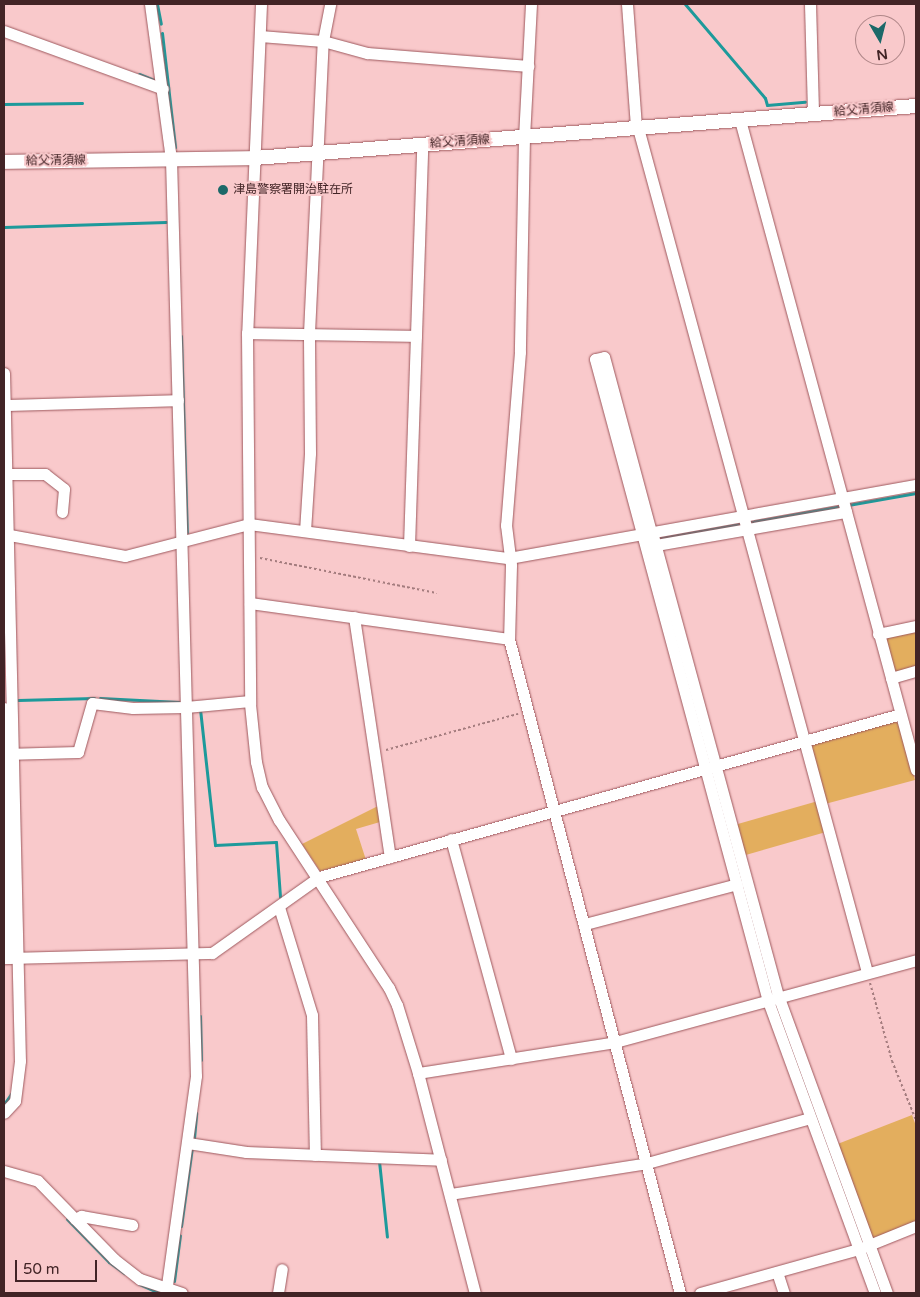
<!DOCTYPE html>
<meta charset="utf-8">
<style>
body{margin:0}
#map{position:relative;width:920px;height:1297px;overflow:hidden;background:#f9c9cb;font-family:"Varela Round","Noto Sans JP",sans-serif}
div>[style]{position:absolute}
.green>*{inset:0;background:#e3ae5e;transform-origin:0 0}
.stream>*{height:3px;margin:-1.5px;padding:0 1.5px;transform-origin:1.5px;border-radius:1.5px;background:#1d9a9b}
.path>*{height:2px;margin-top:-1px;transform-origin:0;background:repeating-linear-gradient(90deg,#a47c7e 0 2.5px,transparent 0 5px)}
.roads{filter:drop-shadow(0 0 1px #9e595e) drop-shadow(0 0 1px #9e595e)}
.minor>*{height:11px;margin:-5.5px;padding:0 5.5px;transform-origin:5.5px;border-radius:5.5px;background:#fff}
.major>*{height:14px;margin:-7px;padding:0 7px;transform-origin:7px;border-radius:7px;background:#fff}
.dots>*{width:14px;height:14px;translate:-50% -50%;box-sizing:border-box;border:2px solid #f9c9cb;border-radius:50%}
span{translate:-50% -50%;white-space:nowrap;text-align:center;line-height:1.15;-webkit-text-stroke:4px #f9c9cb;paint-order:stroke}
.street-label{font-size:12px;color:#422426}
.poi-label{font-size:12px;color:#422426}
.left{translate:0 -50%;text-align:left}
.frame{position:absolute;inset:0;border:5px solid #422426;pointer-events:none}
.north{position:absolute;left:855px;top:15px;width:50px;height:50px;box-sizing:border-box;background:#f9c9cb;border:1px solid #b08789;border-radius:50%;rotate:172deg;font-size:14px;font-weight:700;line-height:20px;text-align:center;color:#422426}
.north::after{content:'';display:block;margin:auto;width:18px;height:22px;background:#1c6969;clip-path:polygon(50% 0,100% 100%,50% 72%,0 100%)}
.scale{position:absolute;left:15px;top:1260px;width:82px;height:22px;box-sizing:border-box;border:2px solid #422426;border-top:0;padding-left:6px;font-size:15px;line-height:18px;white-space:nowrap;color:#422426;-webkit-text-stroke:4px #f9c9cb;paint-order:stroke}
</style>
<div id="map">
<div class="green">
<i style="clip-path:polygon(916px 629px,916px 669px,893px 672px,884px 638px)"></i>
<i style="clip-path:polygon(896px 719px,899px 721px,915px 780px,825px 804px,810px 747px,812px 742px)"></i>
<i style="left:818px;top:801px;width:32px;height:87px;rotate:74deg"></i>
<i style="clip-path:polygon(378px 806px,380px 822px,356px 829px,366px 860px,320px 871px,302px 844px)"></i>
<i style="clip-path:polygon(912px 1115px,916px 1126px,916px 1224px,874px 1240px,870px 1238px,835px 1145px)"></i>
</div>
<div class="stream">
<i style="left:157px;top:4px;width:20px;rotate:79deg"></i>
<i style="left:685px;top:4px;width:123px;rotate:49.6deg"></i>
<i style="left:765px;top:98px;width:7px;rotate:74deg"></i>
<i style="left:767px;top:105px;width:38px;rotate:-5deg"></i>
<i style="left:162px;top:33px;width:115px;rotate:83.5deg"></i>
<i style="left:139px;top:74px;width:18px;rotate:22deg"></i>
<i style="left:4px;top:104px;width:78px;rotate:-0.7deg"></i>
<i style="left:4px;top:227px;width:162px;rotate:-1.8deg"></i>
<i style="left:181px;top:336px;width:197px;rotate:88.3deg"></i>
<i style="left:848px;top:505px;width:69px;rotate:-10deg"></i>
<i style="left:656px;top:539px;width:189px;rotate:-10.1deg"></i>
<i style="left:100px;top:698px;width:79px;rotate:2.9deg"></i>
<i style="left:18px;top:700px;width:76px;rotate:-1.5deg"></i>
<i style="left:200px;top:709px;width:137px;rotate:83.7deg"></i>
<i style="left:215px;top:845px;width:61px;rotate:-2.8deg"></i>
<i style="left:276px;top:842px;width:55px;rotate:85.8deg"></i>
<i style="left:200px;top:1016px;width:44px;rotate:88.7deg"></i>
<i style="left:4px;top:1104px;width:12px;rotate:-55deg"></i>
<i style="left:194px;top:1138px;width:25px;rotate:-85deg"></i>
<i style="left:827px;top:1146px;width:26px;rotate:69deg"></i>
<i style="left:379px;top:1161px;width:76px;rotate:84deg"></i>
<i style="left:67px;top:1219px;width:60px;rotate:45.7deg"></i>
<i style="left:109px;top:1262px;width:19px;rotate:36deg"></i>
<i style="left:181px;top:1226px;width:80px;rotate:-82.1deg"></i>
<i style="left:174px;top:1281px;width:46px;rotate:-82.6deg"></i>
<i style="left:139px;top:1284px;width:22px;rotate:24deg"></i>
</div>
<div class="path">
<i style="left:260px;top:558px;width:180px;rotate:11.2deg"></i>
<i style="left:386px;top:750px;width:137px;rotate:-15.3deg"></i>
<i style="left:870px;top:983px;width:81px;rotate:74.2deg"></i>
<i style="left:892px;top:1061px;width:64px;rotate:67.9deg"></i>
</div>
<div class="roads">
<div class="minor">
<i style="left:150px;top:4px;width:156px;rotate:82.3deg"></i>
<i style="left:171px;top:159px;width:917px;rotate:88.44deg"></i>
<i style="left:196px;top:1076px;width:219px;rotate:97.9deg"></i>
<i style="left:261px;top:4px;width:329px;rotate:92.4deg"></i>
<i style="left:247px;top:333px;width:371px;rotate:89.5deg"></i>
<i style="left:250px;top:704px;width:58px;rotate:84.1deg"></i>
<i style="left:256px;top:762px;width:26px;rotate:77deg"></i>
<i style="left:262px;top:787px;width:37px;rotate:63deg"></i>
<i style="left:279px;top:820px;width:201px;rotate:56.8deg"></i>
<i style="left:389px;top:988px;width:19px;rotate:65deg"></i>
<i style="left:397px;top:1005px;width:71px;rotate:72.8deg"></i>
<i style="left:418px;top:1073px;width:227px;rotate:75.5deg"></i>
<i style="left:531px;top:4px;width:133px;rotate:93deg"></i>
<i style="left:524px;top:137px;width:215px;rotate:91.1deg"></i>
<i style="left:520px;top:352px;width:174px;rotate:94.6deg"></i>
<i style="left:506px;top:525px;width:40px;rotate:82.9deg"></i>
<i style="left:511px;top:565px;width:74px;rotate:91.5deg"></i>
<i style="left:509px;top:639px;width:676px;rotate:75.35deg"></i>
<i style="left:627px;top:4px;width:124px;rotate:85.8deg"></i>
<i style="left:810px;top:4px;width:110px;rotate:88.4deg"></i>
<i style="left:4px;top:31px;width:169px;rotate:20deg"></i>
<i style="left:260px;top:36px;width:63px;rotate:4.5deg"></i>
<i style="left:323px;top:41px;width:46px;rotate:15.3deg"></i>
<i style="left:367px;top:53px;width:162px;rotate:4.6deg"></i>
<i style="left:740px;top:120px;width:673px;rotate:74.85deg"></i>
<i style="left:638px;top:128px;width:875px;rotate:74.82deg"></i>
<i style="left:247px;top:333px;width:169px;rotate:1deg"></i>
<i style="left:4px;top:373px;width:688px;rotate:88.67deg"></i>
<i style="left:20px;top:1061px;width:40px;rotate:97.1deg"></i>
<i style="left:15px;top:1101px;width:16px;rotate:133deg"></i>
<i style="left:4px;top:405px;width:174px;rotate:-1.6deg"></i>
<i style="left:7px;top:474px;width:38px"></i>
<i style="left:45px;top:474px;width:24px;rotate:38deg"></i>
<i style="left:64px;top:489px;width:23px;rotate:95deg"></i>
<i style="left:305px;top:531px;width:78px;rotate:-86.3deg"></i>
<i style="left:310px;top:453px;width:120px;rotate:-90.5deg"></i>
<i style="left:309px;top:333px;width:292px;rotate:-87.3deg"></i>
<i style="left:323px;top:41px;width:38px;rotate:-79deg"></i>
<i style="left:651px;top:532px;width:181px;rotate:-105deg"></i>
<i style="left:604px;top:357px;width:9px;rotate:167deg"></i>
<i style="left:595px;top:359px;width:665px;rotate:74.92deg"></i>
<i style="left:768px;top:1001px;width:311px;rotate:69.9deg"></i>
<i style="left:652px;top:532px;width:483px;rotate:74.8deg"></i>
<i style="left:779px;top:998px;width:314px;rotate:69.9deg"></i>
<i style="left:4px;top:534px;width:123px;rotate:10.3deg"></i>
<i style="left:125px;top:556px;width:128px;rotate:-14.5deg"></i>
<i style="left:249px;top:524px;width:262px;rotate:7.5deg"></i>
<i style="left:509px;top:558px;width:413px;rotate:-10.2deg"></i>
<i style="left:656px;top:545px;width:193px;rotate:-9.9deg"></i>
<i style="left:409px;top:546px;width:401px;rotate:-88.1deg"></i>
<i style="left:250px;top:603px;width:261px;rotate:7.9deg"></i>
<i style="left:354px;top:617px;width:243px;rotate:81.5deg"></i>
<i style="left:878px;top:634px;width:39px;rotate:-12deg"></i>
<i style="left:891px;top:678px;width:26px;rotate:-16deg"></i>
<i style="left:4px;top:708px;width:250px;rotate:88.9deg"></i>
<i style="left:4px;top:754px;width:74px;rotate:-1.5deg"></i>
<i style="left:78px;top:752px;width:51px;rotate:-74.1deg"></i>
<i style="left:92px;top:703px;width:41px;rotate:7deg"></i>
<i style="left:133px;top:708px;width:53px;rotate:-1.1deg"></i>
<i style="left:186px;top:707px;width:64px;rotate:-5.4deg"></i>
<i style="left:451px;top:839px;width:228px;rotate:74.7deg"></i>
<i style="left:279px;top:907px;width:113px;rotate:73deg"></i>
<i style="left:312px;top:1015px;width:140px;rotate:88.8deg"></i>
<i style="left:585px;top:924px;width:157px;rotate:-14.7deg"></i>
<i style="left:4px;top:958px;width:208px;rotate:-1.4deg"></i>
<i style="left:212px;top:953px;width:131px;rotate:-35.4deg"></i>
<i style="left:319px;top:877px;width:604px;rotate:-15.65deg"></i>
<i style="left:418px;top:1073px;width:199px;rotate:-8.9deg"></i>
<i style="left:615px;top:1042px;width:312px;rotate:-15.2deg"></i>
<i style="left:188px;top:1143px;width:59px;rotate:8.8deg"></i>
<i style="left:246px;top:1152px;width:195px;rotate:2.3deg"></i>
<i style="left:4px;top:1171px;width:35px;rotate:16deg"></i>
<i style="left:38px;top:1181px;width:109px;rotate:45.7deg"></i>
<i style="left:114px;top:1259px;width:33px;rotate:38deg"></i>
<i style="left:140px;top:1279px;width:44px;rotate:18.4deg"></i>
<i style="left:450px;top:1194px;width:199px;rotate:-8.9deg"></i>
<i style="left:647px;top:1163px;width:169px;rotate:-15.4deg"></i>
<i style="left:75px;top:1219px;width:7px;rotate:-27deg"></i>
<i style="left:81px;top:1216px;width:52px;rotate:10deg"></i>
<i style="left:777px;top:1272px;width:22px;rotate:72deg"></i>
<i style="left:278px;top:1293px;width:24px;rotate:-81deg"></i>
<i style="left:700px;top:1293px;width:165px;rotate:-15.5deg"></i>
<i style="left:859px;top:1249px;width:61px;rotate:-22deg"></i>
</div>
<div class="major">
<i style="left:4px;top:162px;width:251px;rotate:-0.9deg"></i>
<i style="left:255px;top:158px;width:663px;rotate:-4.5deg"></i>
</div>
</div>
<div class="dots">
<i style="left:223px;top:190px;background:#1c6969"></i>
</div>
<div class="street-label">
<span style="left:864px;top:110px;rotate:-5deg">給父清須線</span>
<span style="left:460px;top:142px;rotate:-4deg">給父清須線</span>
<span style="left:56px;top:161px;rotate:-1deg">給父清須線</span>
</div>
<div class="poi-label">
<span class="left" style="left:233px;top:190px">津島警察署開治駐在所</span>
</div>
<div class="frame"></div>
<div class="north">N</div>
<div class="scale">50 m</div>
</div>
